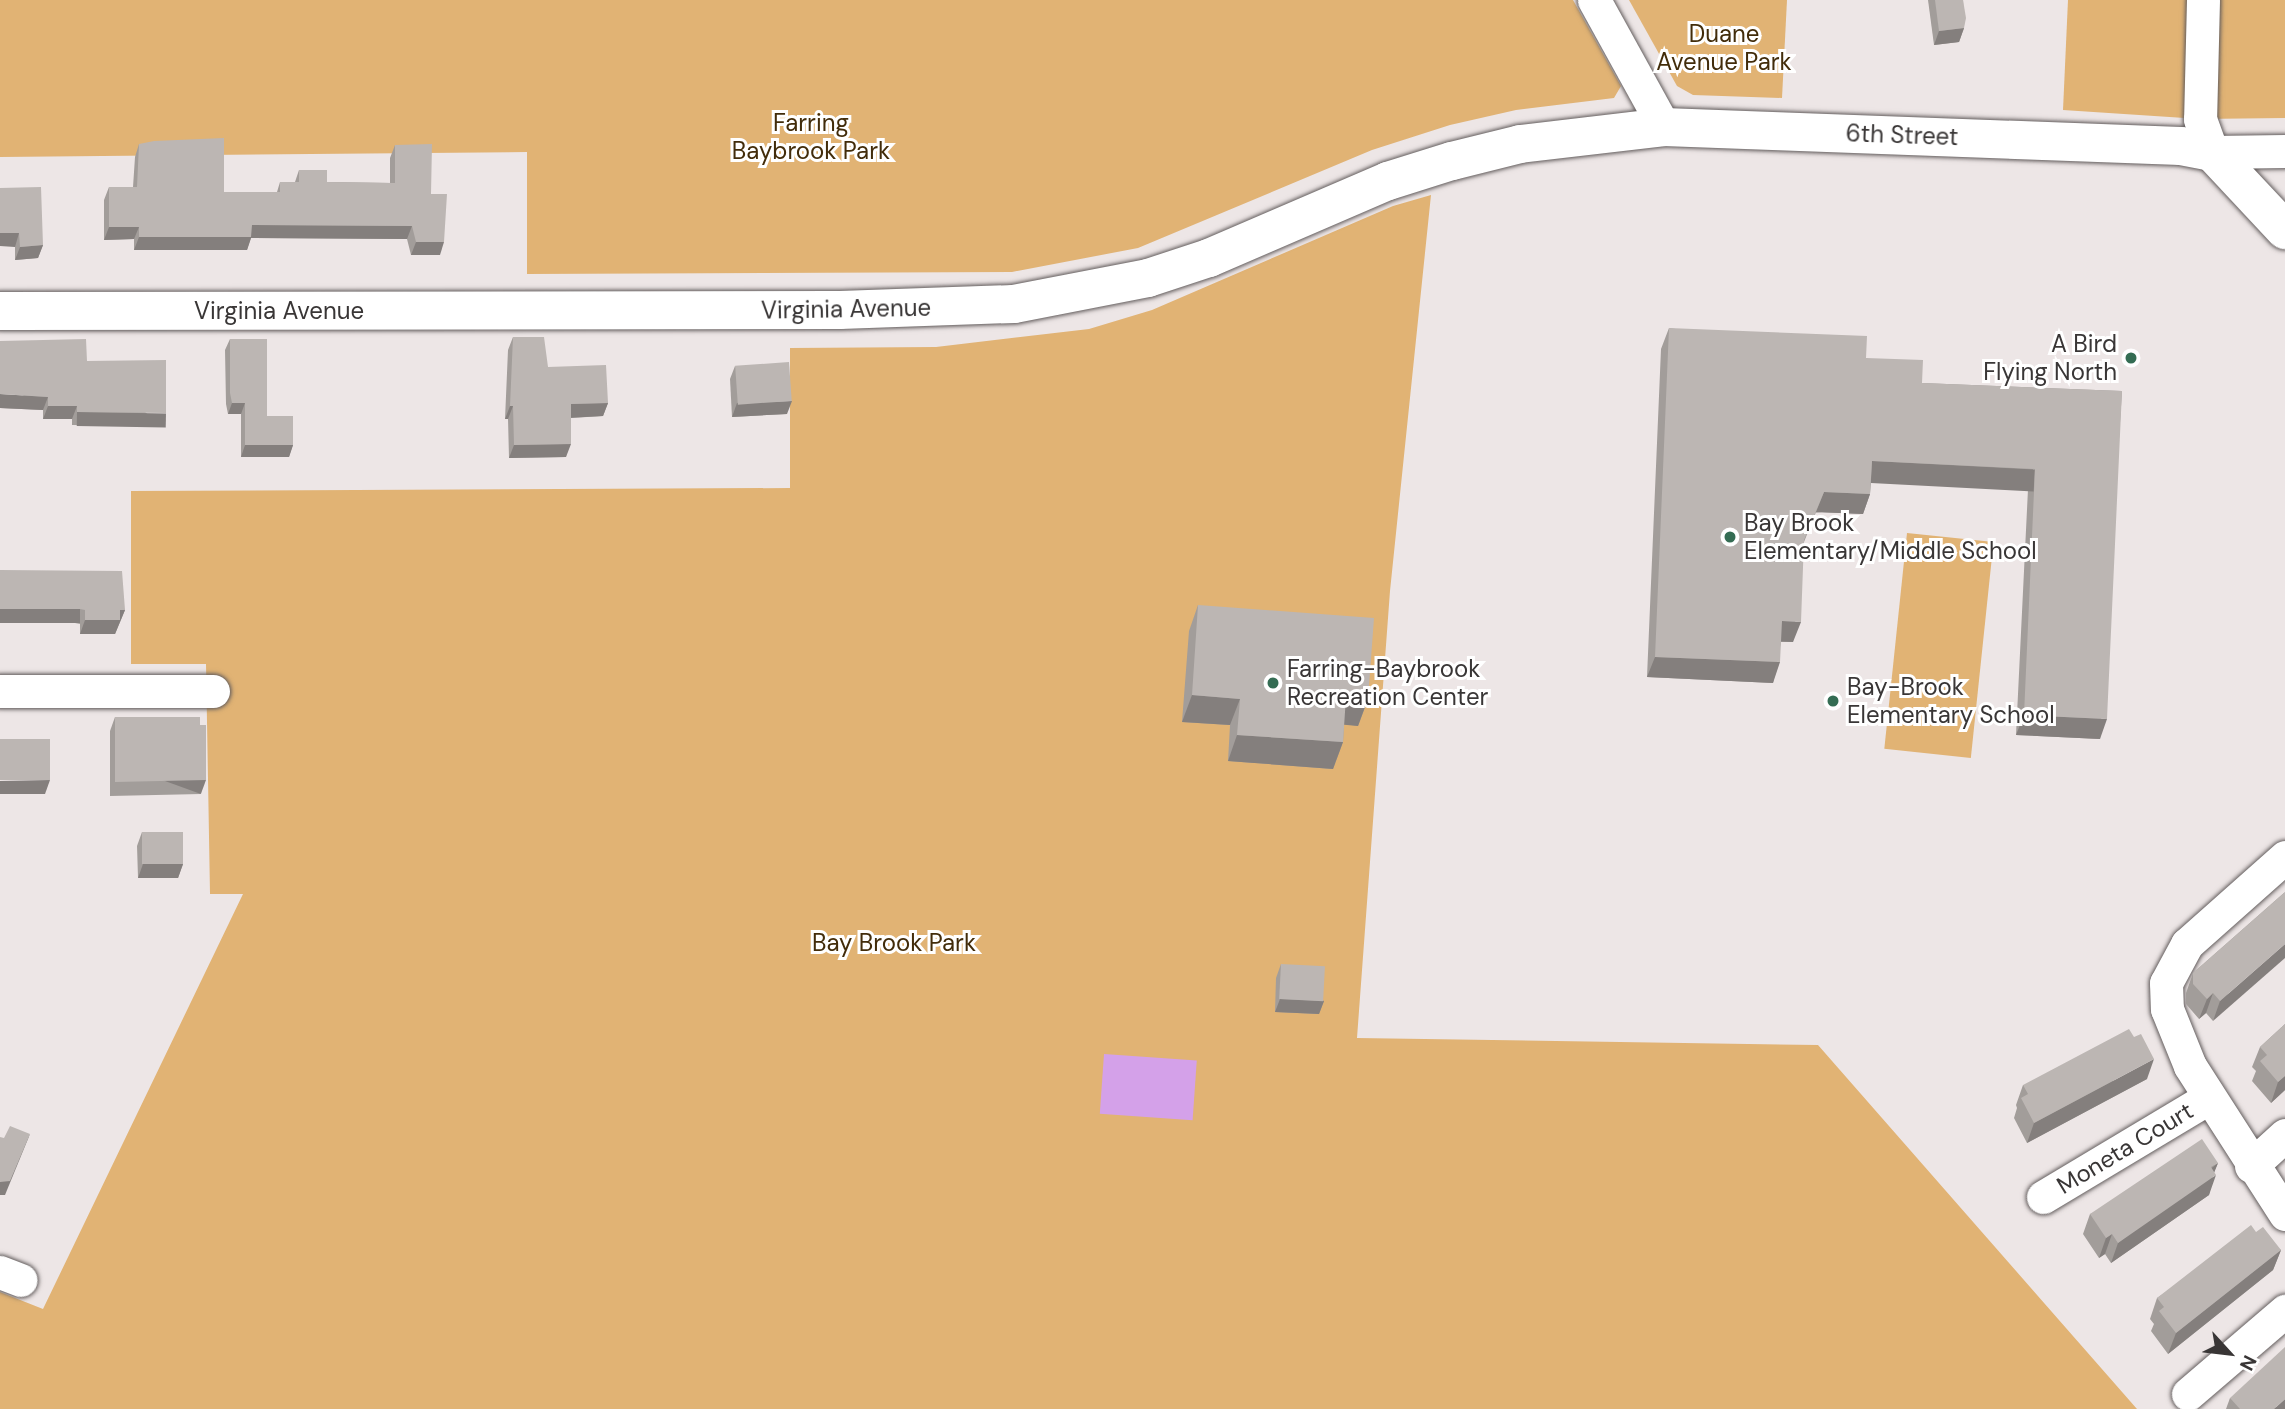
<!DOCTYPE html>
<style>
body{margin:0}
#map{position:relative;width:2285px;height:1409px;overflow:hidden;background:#ede6e6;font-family:"DM Sans",sans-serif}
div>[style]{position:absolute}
.green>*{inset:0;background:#e1b374;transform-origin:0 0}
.water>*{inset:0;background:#d4a1e9;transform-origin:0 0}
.roads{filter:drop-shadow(0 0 2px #635d5d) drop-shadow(0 0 2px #635d5d)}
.minor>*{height:33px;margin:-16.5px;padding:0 16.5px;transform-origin:16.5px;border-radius:16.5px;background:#fff}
.tertiary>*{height:38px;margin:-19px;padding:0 19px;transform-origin:19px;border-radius:19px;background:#fff}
.wall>*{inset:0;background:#a29d9a}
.shaded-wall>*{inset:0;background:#847f7d;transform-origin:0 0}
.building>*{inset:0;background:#bcb6b3;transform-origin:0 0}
.dots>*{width:19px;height:19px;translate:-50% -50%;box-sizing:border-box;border:4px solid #fff;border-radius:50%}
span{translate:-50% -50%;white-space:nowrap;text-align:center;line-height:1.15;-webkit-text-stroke:6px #fff;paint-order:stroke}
.park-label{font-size:24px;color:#422c0a}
.street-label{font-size:24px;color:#393636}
.poi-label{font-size:24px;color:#393636}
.right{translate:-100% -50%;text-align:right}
.left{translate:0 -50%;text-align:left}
.north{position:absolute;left:2194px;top:1318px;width:70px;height:70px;-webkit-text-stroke:5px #fff;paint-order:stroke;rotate:117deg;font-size:19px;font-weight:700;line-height:28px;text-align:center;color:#393636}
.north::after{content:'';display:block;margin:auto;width:24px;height:32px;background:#393636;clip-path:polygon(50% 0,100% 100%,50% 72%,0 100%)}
</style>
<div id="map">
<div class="green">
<i style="clip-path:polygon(0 0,1573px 0,1621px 86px,1614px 98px,1516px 110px,1450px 125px,1372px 150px,1138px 248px,1012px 272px,527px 274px,527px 152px,0 157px)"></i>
<i style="clip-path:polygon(1629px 0,1787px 0,1782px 98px,1693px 95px,1677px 86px)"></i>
<i style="clip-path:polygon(2068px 0,2285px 0,2285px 118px,2200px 119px,2063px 110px)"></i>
<i style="clip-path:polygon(1431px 195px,1390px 591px,1357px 1038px,1818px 1045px,2137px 1409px,0 1409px,0 1292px,43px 1309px,243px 894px,210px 894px,206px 664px,131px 664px,131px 491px,790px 488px,790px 348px,936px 347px,1089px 329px,1152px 310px,1393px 206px)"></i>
<i style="left:1907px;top:533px;width:87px;height:217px;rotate:6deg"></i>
</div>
<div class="water">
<i style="left:1104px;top:1054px;width:93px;height:60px;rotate:4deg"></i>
</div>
<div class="roads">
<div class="minor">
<i style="left:1594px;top:0;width:145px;rotate:61.1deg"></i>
<i style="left:2203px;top:0;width:119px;rotate:91.4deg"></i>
<i style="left:2200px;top:119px;width:35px;rotate:70deg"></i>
<i style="left:2212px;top:152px;width:73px;rotate:-0.8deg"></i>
<i style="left:0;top:691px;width:213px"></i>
<i style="left:2285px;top:857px;width:131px;rotate:138.4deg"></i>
<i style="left:2187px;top:944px;width:44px;rotate:118.3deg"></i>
<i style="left:2166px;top:983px;width:26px;rotate:88deg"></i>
<i style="left:2167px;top:1009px;width:61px;rotate:68deg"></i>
<i style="left:2190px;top:1066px;width:176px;rotate:57.3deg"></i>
<i style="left:2251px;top:1166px;width:46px;rotate:-42.4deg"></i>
<i style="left:2043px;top:1197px;width:191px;rotate:-30.9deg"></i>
<i style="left:0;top:1272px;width:22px;rotate:21deg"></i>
<i style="left:2188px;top:1394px;width:128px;rotate:-40.6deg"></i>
</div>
<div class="tertiary">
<i style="left:0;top:311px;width:840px;rotate:-0.07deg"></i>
<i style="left:840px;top:310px;width:174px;rotate:-2deg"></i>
<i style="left:1014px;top:304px;width:136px;rotate:-11deg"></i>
<i style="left:1148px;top:278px;width:64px;rotate:-18.2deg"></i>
<i style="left:1209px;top:258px;width:195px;rotate:-23.3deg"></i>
<i style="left:1388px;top:181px;width:67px;rotate:-17.4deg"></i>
<i style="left:1452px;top:161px;width:70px;rotate:-14deg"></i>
<i style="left:1520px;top:144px;width:145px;rotate:-6.7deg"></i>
<i style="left:1664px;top:127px;width:517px;rotate:2.1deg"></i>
<i style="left:2181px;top:146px;width:32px;rotate:11deg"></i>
<i style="left:2212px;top:152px;width:107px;rotate:46.9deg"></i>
</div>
</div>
<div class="wall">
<i style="clip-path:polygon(1928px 0,1963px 0,1964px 28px,1959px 42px,1934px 45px)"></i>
<i style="clip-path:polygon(139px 144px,224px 192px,277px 192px,280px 182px,295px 182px,299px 170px,327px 182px,390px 183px,390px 158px,395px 145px,431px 194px,440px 255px,411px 255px,407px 239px,251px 238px,247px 250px,134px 250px,134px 239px,104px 240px,104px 200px,109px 187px,133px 187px,135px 157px)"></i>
<i style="clip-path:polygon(0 188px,43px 245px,38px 258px,15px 260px,15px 247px)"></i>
<i style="clip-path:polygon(1669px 328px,1866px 358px,1922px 383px,2122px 391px,2100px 739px,2016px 735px,2028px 489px,1871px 482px,1870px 494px,1863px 514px,1816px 512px,1804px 542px,1793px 642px,1781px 642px,1773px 683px,1647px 677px,1661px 349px)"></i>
<i style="clip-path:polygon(513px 337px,548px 367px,608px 403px,603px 416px,571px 418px,566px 457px,509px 458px,508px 419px,505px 419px,508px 350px)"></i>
<i style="clip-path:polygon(230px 339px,267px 416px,293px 445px,289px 457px,241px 457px,241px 414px,228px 414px,226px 404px,225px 350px)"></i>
<i style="clip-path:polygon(87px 361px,161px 426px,72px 425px,72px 419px,43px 419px,43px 410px,0 408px)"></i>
<i style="clip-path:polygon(735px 366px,787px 414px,732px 417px,730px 379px)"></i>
<i style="clip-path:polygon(0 570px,125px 610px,115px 634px,80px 634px,80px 624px,75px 623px,0 623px)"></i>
<i style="clip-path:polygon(1198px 605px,1368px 699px,1358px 726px,1344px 724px,1343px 742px,1333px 769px,1228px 761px,1230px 725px,1182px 722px,1189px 631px)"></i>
<i style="clip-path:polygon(115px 717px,201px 794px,110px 796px,110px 731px)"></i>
<i style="clip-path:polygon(142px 832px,183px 864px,178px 878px,138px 878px,137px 846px)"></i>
<i style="clip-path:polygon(2285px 892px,2213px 1021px,2206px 1013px,2199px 1019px,2186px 1004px,2186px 993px,2193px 973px)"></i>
<i style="clip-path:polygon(1281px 964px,1324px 1001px,1319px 1014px,1275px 1012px,1276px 978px)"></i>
<i style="clip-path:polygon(2285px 1024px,2285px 1090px,2271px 1103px,2252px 1081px,2256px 1071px,2252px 1067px,2260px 1047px)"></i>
<i style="clip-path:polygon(2147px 1079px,2027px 1143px,2014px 1118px,2017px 1108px,2016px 1105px,2023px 1085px)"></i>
<i style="clip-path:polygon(2218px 1163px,2214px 1172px,2209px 1195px,2111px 1263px,2105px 1254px,2099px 1258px,2083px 1234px,2090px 1214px)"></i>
<i style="clip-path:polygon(2256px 1232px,2281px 1250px,2273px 1270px,2168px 1354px,2151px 1331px,2154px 1324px,2150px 1319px,2157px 1298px)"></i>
<i style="clip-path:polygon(2230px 1398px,2285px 1409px,2226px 1409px)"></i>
</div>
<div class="shaded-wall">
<i style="clip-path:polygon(1964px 28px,1959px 42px,1934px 45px,1939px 31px)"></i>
<i style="clip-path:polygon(252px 225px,412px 226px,407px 239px,251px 238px,247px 250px,134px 250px,139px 237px)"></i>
<i style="clip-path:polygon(109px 227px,139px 227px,134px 239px,104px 240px)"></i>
<i style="clip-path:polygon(0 233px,19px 233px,15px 247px,0 246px)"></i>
<i style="clip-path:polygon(416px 242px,444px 242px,440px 255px,411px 255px)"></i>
<i style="clip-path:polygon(43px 245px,38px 258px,15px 260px,20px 247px)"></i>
<i style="clip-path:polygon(0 394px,48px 397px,43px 410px,0 408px)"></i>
<i style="clip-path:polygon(792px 401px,787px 414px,732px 417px,737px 403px)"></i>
<i style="clip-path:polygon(232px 403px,245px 403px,241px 414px,228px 414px)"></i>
<i style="clip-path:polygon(608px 403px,603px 416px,566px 418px,571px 404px)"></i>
<i style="clip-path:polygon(48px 406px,77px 406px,72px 419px,43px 419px)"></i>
<i style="clip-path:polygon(510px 406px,513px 406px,508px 419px,505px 419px)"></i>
<i style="left:77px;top:412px;width:89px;height:14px;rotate:1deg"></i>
<i style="clip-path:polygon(571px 444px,566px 457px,509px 458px,514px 445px)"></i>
<i style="clip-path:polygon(245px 445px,293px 445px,289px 457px,241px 457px)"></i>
<i style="left:1872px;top:461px;width:163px;height:22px;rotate:3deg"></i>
<i style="clip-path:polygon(1824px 492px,1870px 494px,1863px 514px,1816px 512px,1797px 560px)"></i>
<i style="left:0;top:609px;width:80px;height:14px"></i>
<i style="clip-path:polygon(120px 610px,125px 610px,115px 634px,80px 634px,85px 620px)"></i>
<i style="clip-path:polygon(1782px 621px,1801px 622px,1793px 642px,1774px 641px)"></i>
<i style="clip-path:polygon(1655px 657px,1780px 662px,1773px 683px,1647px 677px)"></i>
<i style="clip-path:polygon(1192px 695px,1240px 699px,1230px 725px,1182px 722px)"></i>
<i style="clip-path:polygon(1346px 697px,1368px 699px,1358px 726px,1336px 724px)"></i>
<i style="clip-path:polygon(2024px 715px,2107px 719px,2100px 739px,2016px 735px)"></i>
<i style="clip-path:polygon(1237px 735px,1343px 742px,1333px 769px,1228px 761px)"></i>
<i style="clip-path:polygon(50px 780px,45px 794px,0 794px,0 781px)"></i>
<i style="left:206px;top:780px;width:15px;height:91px;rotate:110deg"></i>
<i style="clip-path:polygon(143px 864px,183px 864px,178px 878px,138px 878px)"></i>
<i style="clip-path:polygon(2285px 944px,2285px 958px,2213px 1021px,2220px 1001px)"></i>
<i style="clip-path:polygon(2213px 993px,2206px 1013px,2199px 1019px,2207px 999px)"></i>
<i style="clip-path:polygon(1280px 999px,1324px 1001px,1319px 1014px,1275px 1012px)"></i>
<i style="clip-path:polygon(2154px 1059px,2147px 1079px,2027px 1143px,2034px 1123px)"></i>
<i style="clip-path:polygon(2285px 1076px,2285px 1090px,2271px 1103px,2278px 1082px)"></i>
<i style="clip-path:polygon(30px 1134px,5px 1195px,0 1195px,0 1182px)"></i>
<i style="clip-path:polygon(2218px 1163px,2212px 1178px,2216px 1175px,2209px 1195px,2111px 1263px,2118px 1243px)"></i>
<i style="clip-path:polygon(2112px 1234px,2105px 1254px,2099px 1258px,2106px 1238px)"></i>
<i style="clip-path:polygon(2281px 1250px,2273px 1270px,2168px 1354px,2176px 1333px)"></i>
<i style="clip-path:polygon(2285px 1399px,2285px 1409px,2274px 1409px)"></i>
</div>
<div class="building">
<i style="clip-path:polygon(1935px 0,1963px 0,1966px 18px,1964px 28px,1939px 31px)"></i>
<i style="clip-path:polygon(224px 138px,224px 192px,280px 192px,280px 182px,299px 182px,299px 170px,327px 170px,327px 182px,395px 183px,395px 145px,432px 144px,431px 194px,447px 194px,444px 242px,416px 242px,412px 226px,252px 225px,251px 237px,139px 237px,139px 227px,109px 227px,109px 187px,137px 187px,139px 144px,154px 141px)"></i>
<i style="clip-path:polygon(41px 187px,43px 245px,20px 247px,19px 233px,0 233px,0 188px)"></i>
<i style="clip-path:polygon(1669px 328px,1867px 336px,1866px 358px,1923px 360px,1922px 383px,2122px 391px,2107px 719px,2024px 715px,2035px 469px,1872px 461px,1870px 494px,1824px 492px,1804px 540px,1801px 622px,1782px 621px,1780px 662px,1655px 657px)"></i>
<i style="clip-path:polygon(513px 337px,544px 337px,548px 367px,606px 365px,608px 403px,571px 404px,571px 444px,514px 445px,513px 406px,510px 406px)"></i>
<i style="clip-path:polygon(86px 339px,87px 361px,166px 360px,166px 413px,77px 412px,77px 406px,48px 406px,48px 397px,0 394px,0 341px)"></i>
<i style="clip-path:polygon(230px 339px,267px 339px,267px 416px,293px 416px,293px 445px,245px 445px,245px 403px,232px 403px,230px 393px)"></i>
<i style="left:789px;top:362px;width:39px;height:54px;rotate:86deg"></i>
<i style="clip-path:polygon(0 570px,122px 571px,125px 610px,120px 610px,120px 620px,85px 620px,85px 610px,80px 609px,0 609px)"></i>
<i style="clip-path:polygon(1198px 605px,1374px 618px,1368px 699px,1346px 697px,1343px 742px,1237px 735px,1240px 699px,1192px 695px)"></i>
<i style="clip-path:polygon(115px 717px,200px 717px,200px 725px,206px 725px,206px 780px,115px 782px)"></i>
<i style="left:50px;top:739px;width:41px;height:50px;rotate:90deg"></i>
<i style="left:142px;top:832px;width:41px;height:32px"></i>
<i style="clip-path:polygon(2285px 892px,2285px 944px,2220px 1001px,2213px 993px,2207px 999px,2193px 984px,2193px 973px)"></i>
<i style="left:1281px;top:964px;width:44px;height:35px;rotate:3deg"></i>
<i style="clip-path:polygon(2285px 1024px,2285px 1076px,2278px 1082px,2260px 1061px,2267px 1055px,2260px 1047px)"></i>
<i style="clip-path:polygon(2129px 1029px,2134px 1037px,2141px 1034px,2154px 1059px,2034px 1123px,2021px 1098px,2028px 1094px,2023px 1085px)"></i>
<i style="clip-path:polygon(10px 1126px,30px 1134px,10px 1181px,0 1182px,0 1137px,4px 1138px)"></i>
<i style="clip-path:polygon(2202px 1139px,2218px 1163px,2211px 1167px,2216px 1175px,2118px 1243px,2112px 1234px,2106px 1238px,2090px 1214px)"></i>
<i style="clip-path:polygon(2251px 1225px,2256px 1232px,2263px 1227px,2281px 1250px,2176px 1333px,2159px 1311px,2164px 1307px,2157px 1298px)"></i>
<i style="clip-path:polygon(2285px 1347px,2285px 1399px,2274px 1409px,2240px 1409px,2230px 1398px)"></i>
</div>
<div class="dots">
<i style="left:2131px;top:358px;background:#346c53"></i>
<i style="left:1730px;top:537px;background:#346c53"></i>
<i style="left:1273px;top:683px;background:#346c53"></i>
<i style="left:1833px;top:701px;background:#346c53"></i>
</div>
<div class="park-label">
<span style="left:1724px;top:48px">Duane<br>Avenue Park</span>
<span style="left:811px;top:137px">Farring<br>Baybrook Park</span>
<span style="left:894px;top:943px">Bay Brook Park</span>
</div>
<div class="street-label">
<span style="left:1902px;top:135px;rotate:2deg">6th Street</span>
<span style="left:846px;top:309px;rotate:-1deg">Virginia Avenue</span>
<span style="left:279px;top:311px">Virginia Avenue</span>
<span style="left:2125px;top:1148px;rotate:-31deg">Moneta Court</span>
</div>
<div class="poi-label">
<span class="right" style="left:2117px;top:358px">A Bird<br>Flying North</span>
<span class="left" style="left:1744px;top:537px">Bay Brook<br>Elementary/Middle School</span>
<span class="left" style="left:1287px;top:683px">Farring-Baybrook<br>Recreation Center</span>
<span class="left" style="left:1847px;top:701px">Bay-Brook<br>Elementary School</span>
</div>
<div class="north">N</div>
</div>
